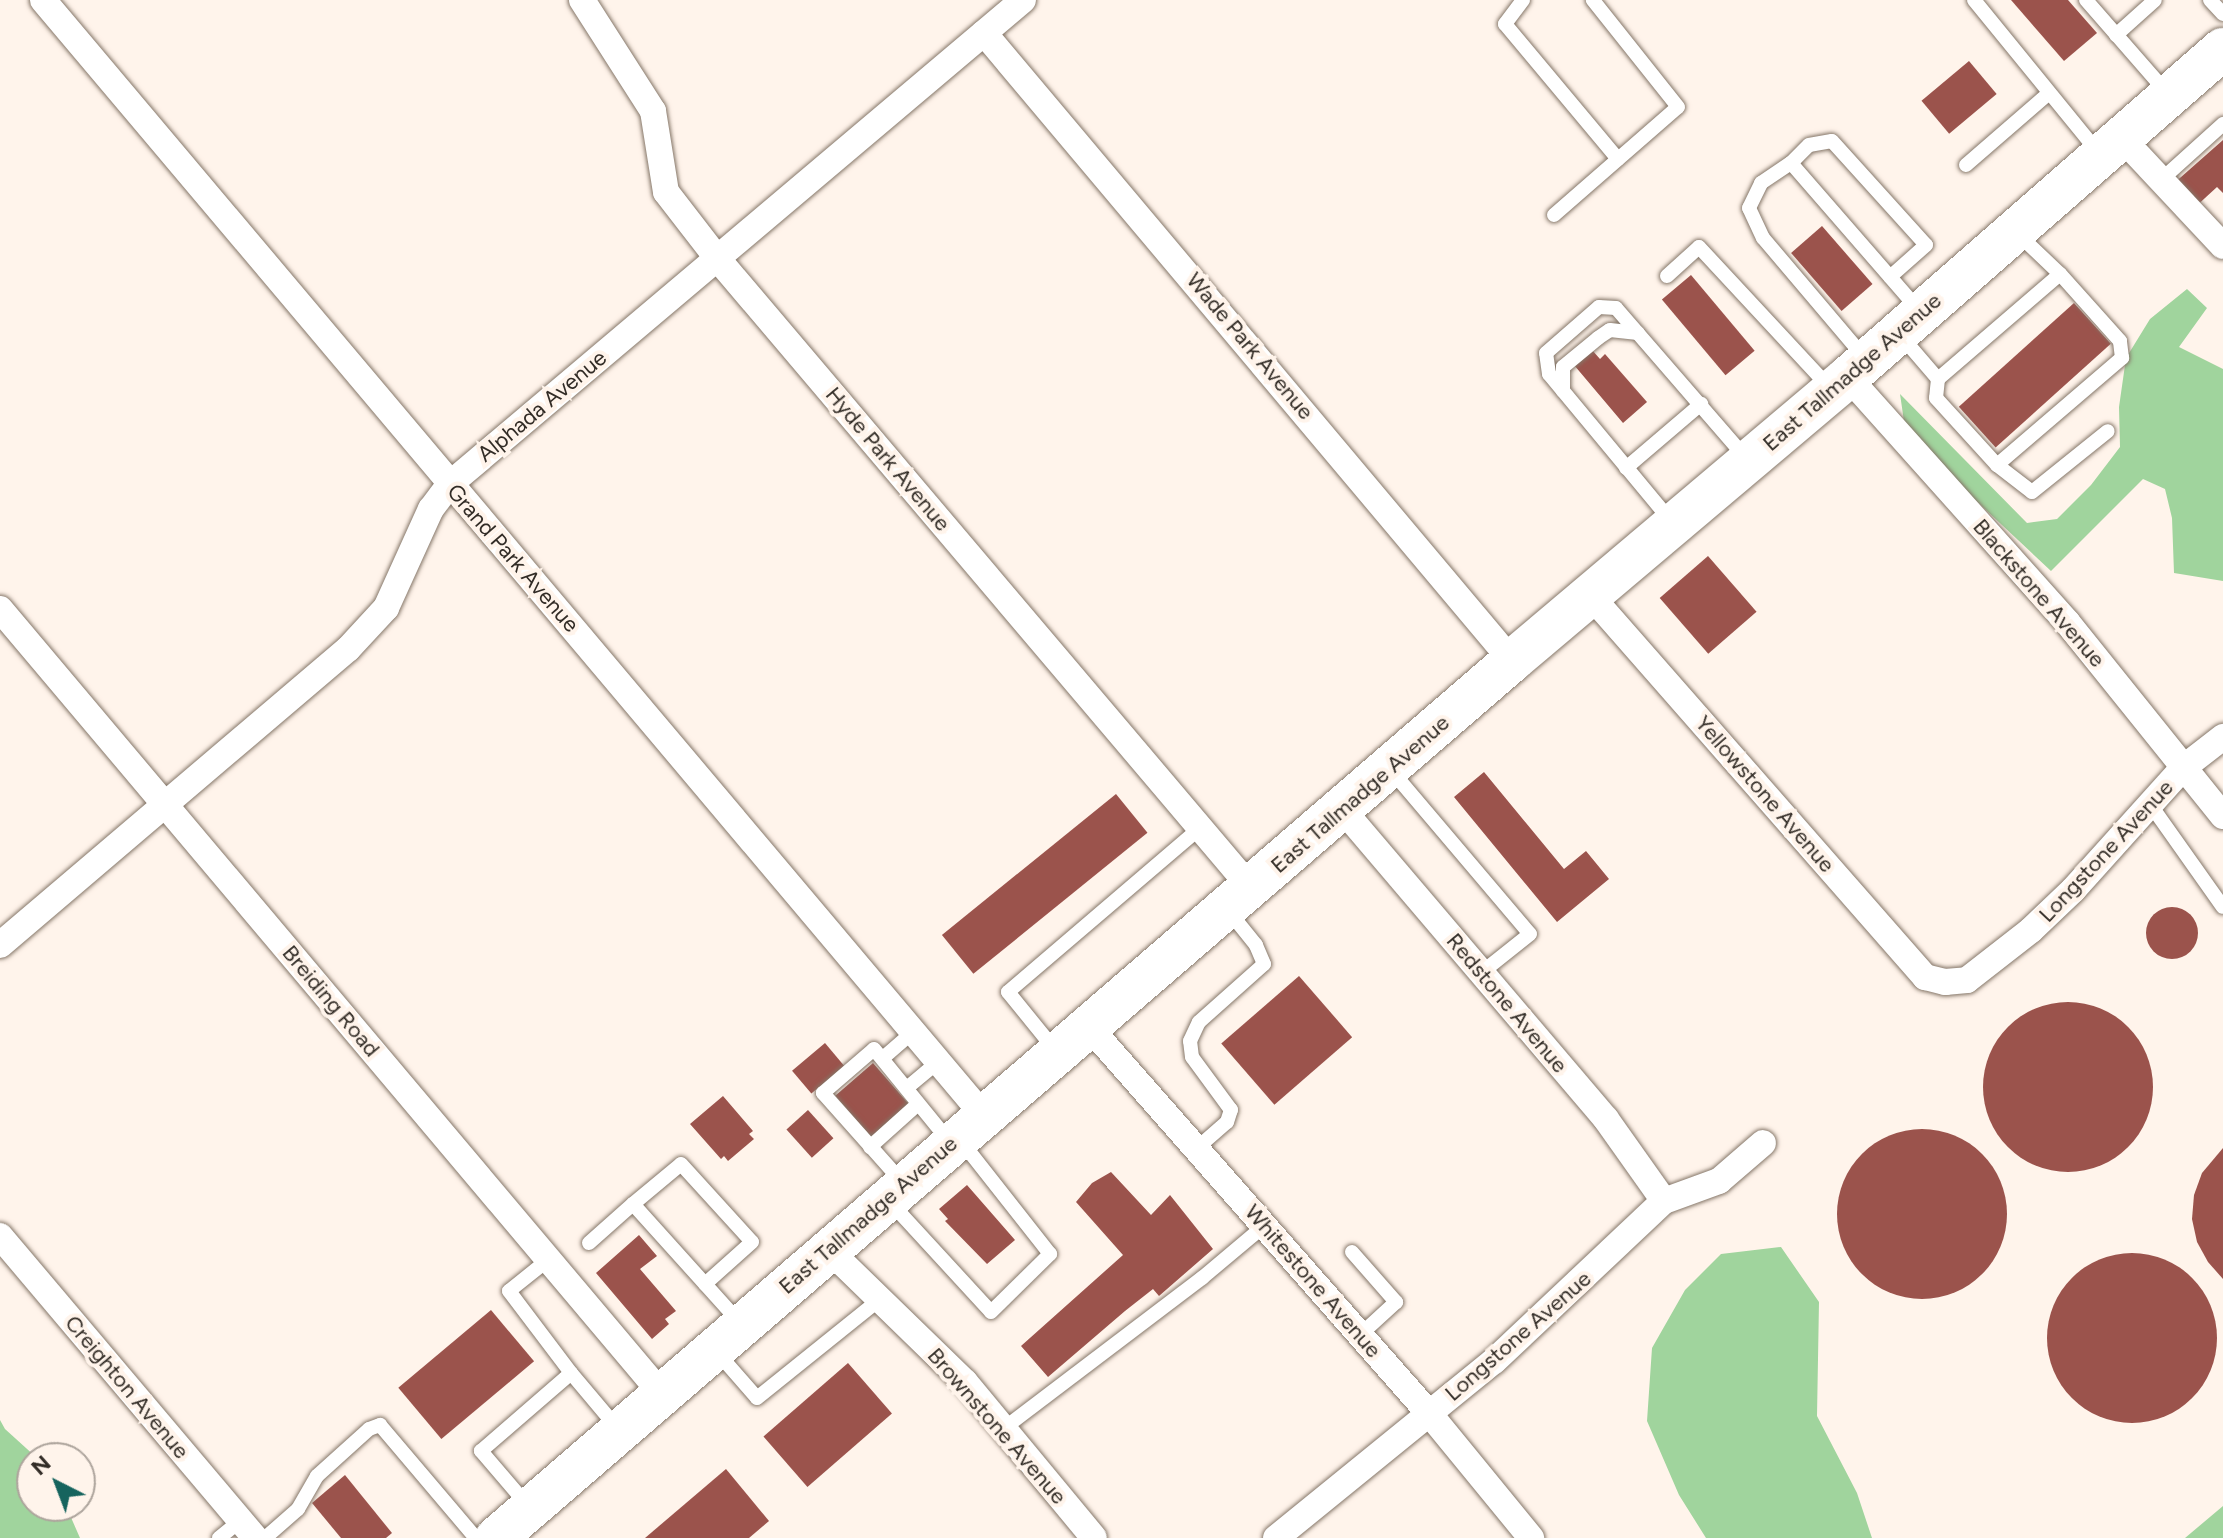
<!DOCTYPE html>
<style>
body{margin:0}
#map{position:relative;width:2223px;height:1538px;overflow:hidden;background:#fff4eb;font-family:Figtree,sans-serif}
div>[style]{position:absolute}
.green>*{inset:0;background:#a0d49d}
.building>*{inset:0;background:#9b534c;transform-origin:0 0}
.round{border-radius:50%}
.roads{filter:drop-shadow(0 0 2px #857668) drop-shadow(0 0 2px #857668)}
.service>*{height:14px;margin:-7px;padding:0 7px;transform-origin:7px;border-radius:7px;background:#fff}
.minor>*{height:26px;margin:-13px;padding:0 13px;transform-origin:13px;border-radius:13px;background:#fff}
.primary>*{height:42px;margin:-21px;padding:0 21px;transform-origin:21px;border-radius:21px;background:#fff}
span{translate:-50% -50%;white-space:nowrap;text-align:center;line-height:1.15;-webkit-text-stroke:8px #fff4eb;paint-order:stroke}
.street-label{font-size:22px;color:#322c26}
.north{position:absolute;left:16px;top:1442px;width:80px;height:80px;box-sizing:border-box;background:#fff4eb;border:2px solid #ada49c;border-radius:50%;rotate:318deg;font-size:22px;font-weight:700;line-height:32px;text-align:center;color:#322c26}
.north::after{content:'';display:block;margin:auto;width:28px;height:36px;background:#16645e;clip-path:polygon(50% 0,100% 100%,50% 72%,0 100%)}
</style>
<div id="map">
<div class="green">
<i style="clip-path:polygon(2187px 289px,2207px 308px,2179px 347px,2223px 369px,2223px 581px,2174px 573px,2172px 518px,2165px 489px,2143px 479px,2051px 571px,1906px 435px,1900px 394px,2027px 523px,2057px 519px,2091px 485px,2120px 447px,2119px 407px,2126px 358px,2150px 319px)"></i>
<i style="clip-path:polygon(1781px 1247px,1819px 1302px,1817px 1416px,1857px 1493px,1872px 1538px,1706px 1538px,1679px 1495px,1647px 1421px,1652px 1348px,1685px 1290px,1721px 1254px)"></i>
<i style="clip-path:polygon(0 1420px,5px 1429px,37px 1458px,32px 1458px,32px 1506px,66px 1506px,80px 1538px,0 1538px)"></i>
<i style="clip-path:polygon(2223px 1506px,2223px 1538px,2185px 1538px)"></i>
</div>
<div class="building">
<i style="clip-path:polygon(2011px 0,2068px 0,2097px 33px,2064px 61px)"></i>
<i style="left:1969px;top:61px;width:43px;height:62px;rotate:50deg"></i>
<i style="clip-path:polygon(2223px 140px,2223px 193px,2217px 187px,2193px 209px,2172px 185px)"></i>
<i style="left:1822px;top:226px;width:77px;height:41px;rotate:49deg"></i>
<i style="left:1691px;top:275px;width:99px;height:38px;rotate:50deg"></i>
<i style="left:2074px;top:303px;width:55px;height:155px;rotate:48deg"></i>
<i style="clip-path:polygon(1592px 350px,1600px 359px,1605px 354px,1647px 402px,1623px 423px,1574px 365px)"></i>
<i style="left:1708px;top:556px;width:74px;height:64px;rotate:49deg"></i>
<i style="clip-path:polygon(1484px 772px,1564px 869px,1586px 851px,1609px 879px,1557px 922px,1454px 797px)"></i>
<i style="left:1116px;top:794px;width:50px;height:224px;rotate:51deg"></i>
<i class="round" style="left:2146px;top:907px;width:52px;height:52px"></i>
<i style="left:1299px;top:976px;width:81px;height:103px;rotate:49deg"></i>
<i class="round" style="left:1983px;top:1002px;width:170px;height:170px"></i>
<i style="left:825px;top:1043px;width:30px;height:43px;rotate:50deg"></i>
<i style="left:873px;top:1063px;width:57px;height:50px;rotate:49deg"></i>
<i style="clip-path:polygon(723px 1096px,753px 1131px,749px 1134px,754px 1139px,728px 1161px,724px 1156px,721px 1159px,690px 1124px)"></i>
<i style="left:808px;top:1110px;width:38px;height:29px;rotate:48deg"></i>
<i class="round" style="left:1837px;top:1129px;width:170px;height:170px"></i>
<i style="clip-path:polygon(2223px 1148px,2223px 1279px,2208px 1262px,2197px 1242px,2192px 1219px,2194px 1195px,2202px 1173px)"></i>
<i style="clip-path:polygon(1111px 1172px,1151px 1215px,1170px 1195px,1213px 1249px,1159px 1296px,1153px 1289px,1125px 1311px,1048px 1377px,1021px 1346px,1123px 1255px,1076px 1202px,1092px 1183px)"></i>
<i style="clip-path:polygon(967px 1185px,1015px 1240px,987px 1264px,945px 1221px,948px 1219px,939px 1209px)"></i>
<i style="clip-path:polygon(639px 1235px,657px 1256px,640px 1269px,676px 1311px,665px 1319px,669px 1324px,652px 1339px,596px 1273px)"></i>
<i class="round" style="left:2047px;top:1253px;width:170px;height:170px"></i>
<i style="left:491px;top:1310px;width:67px;height:121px;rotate:50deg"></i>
<i style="left:848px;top:1363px;width:67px;height:112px;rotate:49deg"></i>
<i style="clip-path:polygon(726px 1469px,769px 1521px,749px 1538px,645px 1538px)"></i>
<i style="clip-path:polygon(345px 1475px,392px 1533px,386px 1538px,341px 1538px,312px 1503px)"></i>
</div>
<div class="roads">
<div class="service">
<i style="left:1523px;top:0;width:30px;rotate:127deg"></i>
<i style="left:1505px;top:24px;width:176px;rotate:50.1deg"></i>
<i style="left:1974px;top:0;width:196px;rotate:50.8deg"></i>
<i style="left:2086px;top:0;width:123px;rotate:48.9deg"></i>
<i style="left:2210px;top:0;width:19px;rotate:47deg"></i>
<i style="left:2116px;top:35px;width:52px;rotate:-41.9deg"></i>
<i style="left:1791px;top:163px;width:25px;rotate:-45deg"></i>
<i style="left:1809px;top:145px;width:23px;rotate:-10deg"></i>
<i style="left:1832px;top:141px;width:140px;rotate:47.9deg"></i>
<i style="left:1926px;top:245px;width:48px;rotate:138.4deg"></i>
<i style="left:1966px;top:165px;width:108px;rotate:-40.9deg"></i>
<i style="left:2161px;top:180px;width:84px;rotate:-42.1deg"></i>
<i style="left:1554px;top:215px;width:164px;rotate:-41.1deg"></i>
<i style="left:1678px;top:107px;width:137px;rotate:-128.5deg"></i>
<i style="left:1667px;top:276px;width:43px;rotate:-42.2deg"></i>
<i style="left:1699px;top:247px;width:191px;rotate:47.1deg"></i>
<i style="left:1901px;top:336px;width:57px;rotate:49.3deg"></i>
<i style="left:1938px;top:379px;width:161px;rotate:-40.7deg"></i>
<i style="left:2060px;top:274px;width:58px;rotate:-136.4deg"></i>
<i style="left:1864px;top:357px;width:156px;rotate:-130.3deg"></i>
<i style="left:1763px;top:238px;width:33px;rotate:-115deg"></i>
<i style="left:1749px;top:208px;width:28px;rotate:-64deg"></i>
<i style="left:1761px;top:183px;width:36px;rotate:-34deg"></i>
<i style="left:1791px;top:163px;width:194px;rotate:49deg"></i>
<i style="left:1938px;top:379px;width:19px;rotate:96deg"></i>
<i style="left:1936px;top:398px;width:91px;rotate:47.7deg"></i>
<i style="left:1997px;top:465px;width:165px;rotate:-40.6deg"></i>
<i style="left:2122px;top:358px;width:17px;rotate:-97deg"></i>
<i style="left:2120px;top:341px;width:90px;rotate:-131.8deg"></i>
<i style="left:1563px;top:391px;width:24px;rotate:-90deg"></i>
<i style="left:1563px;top:367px;width:45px;rotate:-39.6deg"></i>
<i style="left:1598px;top:338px;width:14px;rotate:-34deg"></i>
<i style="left:1610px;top:330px;width:28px;rotate:6deg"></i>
<i style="left:1997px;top:465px;width:44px;rotate:37.6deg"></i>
<i style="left:2032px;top:492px;width:97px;rotate:-38.8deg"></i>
<i style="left:1626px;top:468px;width:99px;rotate:-40.5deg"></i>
<i style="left:1671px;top:521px;width:191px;rotate:-129.7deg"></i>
<i style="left:1549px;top:374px;width:21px;rotate:-98deg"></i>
<i style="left:1546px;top:353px;width:70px;rotate:-41deg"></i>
<i style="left:1599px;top:307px;width:17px;rotate:3deg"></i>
<i style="left:1616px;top:308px;width:200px;rotate:49.1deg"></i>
<i style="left:1390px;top:769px;width:216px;rotate:49.7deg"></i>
<i style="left:1530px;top:934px;width:63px;rotate:141.5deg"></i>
<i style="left:2150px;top:804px;width:126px;rotate:54.7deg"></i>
<i style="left:1056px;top:1051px;width:76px;rotate:-129.1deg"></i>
<i style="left:1008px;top:992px;width:253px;rotate:-40.5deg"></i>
<i style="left:883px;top:1058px;width:40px;rotate:-41deg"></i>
<i style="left:908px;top:1087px;width:40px;rotate:-40deg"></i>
<i style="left:870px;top:1147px;width:64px;rotate:-41.9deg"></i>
<i style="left:1196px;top:1149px;width:41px;rotate:-41.1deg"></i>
<i style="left:1227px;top:1122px;width:13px;rotate:-72deg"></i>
<i style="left:1231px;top:1110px;width:66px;rotate:-126.3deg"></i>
<i style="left:1192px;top:1057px;width:16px;rotate:-97deg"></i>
<i style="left:1190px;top:1041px;width:21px;rotate:-65deg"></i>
<i style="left:1199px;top:1022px;width:87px;rotate:-41.7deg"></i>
<i style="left:1264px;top:964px;width:21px;rotate:-113deg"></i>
<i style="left:1256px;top:945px;width:46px;rotate:-128.9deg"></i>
<i style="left:904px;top:1184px;width:122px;rotate:-131.7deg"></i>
<i style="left:823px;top:1093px;width:67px;rotate:-40.8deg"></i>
<i style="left:874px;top:1049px;width:119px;rotate:50.8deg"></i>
<i style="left:890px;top:1202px;width:149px;rotate:47.4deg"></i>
<i style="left:991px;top:1312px;width:83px;rotate:-44.5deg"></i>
<i style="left:1050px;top:1254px;width:144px;rotate:-128.2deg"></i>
<i style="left:633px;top:1204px;width:62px;rotate:-39.8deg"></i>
<i style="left:681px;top:1164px;width:105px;rotate:47.7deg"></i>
<i style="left:752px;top:1242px;width:63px;rotate:138.2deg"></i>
<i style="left:589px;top:1243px;width:59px;rotate:-41.6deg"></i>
<i style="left:633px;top:1204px;width:161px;rotate:48deg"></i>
<i style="left:1352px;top:1252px;width:67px;rotate:48.7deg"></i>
<i style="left:1396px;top:1302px;width:49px;rotate:137.5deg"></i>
<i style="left:549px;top:1259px;width:51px;rotate:141.3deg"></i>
<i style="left:509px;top:1291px;width:103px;rotate:52.9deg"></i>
<i style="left:716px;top:1351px;width:62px;rotate:48.9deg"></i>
<i style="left:757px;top:1398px;width:158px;rotate:-38.8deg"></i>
<i style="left:1003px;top:1429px;width:250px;rotate:-37.2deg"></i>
<i style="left:1202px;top:1278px;width:81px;rotate:-40deg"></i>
<i style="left:529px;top:1507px;width:74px;rotate:-130.6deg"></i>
<i style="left:481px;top:1451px;width:119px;rotate:-40.9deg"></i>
<i style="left:571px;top:1373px;width:75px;rotate:49.9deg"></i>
<i style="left:219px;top:1538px;width:27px;rotate:-39deg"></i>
<i style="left:265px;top:1538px;width:44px;rotate:-41.3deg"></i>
<i style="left:298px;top:1509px;width:38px;rotate:-60deg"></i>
<i style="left:317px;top:1476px;width:70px;rotate:-42.1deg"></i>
<i style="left:369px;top:1429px;width:12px;rotate:-20deg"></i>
<i style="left:380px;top:1425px;width:148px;rotate:49.7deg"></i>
</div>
<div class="minor">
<i style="left:43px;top:0;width:1460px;rotate:49.86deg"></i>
<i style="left:582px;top:0;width:132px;rotate:57.4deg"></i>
<i style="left:653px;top:111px;width:82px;rotate:80.9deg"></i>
<i style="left:666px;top:192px;width:83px;rotate:52.3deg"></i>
<i style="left:717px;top:258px;width:826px;rotate:49.71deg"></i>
<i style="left:984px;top:33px;width:820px;rotate:49.94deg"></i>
<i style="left:2121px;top:137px;width:149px;rotate:46.9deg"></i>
<i style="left:1848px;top:377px;width:329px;rotate:48.2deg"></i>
<i style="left:2067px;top:622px;width:249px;rotate:51.2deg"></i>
<i style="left:1591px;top:596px;width:507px;rotate:48.76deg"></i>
<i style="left:1925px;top:977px;width:21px;rotate:14deg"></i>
<i style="left:1945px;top:982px;width:22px;rotate:-5deg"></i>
<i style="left:1967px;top:980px;width:81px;rotate:-38deg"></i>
<i style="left:2031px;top:930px;width:58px;rotate:-43.6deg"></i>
<i style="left:2073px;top:890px;width:164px;rotate:-48deg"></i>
<i style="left:2183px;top:768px;width:51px;rotate:-37.8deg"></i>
<i style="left:0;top:609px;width:1025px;rotate:49.87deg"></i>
<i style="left:1343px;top:810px;width:406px;rotate:49.6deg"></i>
<i style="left:1606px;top:1119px;width:100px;rotate:54.7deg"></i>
<i style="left:0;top:945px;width:457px;rotate:-40.4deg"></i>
<i style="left:348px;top:649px;width:56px;rotate:-47.2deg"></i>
<i style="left:386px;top:608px;width:109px;rotate:-65.6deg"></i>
<i style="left:431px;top:509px;width:31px;rotate:-53deg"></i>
<i style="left:450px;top:484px;width:750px;rotate:-40.19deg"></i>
<i style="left:1090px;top:1028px;width:512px;rotate:48.65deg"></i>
<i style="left:1428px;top:1412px;width:163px;rotate:50.7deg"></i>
<i style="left:0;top:1236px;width:395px;rotate:49.8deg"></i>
<i style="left:828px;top:1249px;width:191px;rotate:44.2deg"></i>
<i style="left:965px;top:1382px;width:202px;rotate:50.4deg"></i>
<i style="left:1276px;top:1538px;width:281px;rotate:-39.1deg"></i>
<i style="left:1494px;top:1361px;width:233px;rotate:-43.3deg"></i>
<i style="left:1664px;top:1201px;width:59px;rotate:-20deg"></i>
<i style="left:1719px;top:1181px;width:58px;rotate:-40.8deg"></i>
</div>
<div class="primary">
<i style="left:496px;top:1538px;width:1342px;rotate:-40.8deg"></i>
<i style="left:1512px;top:661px;width:440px;rotate:-40.2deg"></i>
<i style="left:1848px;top:377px;width:498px;rotate:-41.2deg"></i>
</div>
</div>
<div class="street-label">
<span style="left:1250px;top:346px;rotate:50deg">Wade Park Avenue</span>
<span style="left:1852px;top:372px;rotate:-41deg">East Tallmadge Avenue</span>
<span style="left:542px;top:406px;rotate:-40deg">Alphada Avenue</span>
<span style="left:888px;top:459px;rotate:50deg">Hyde Park Avenue</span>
<span style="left:513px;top:558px;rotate:49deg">Grand Park Avenue</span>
<span style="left:2039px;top:593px;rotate:49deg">Blackstone Avenue</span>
<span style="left:1360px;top:794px;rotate:-41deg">East Tallmadge Avenue</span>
<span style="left:1765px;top:794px;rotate:49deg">Yellowstone Avenue</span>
<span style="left:2106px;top:851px;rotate:-47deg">Longstone Avenue</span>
<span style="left:331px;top:1001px;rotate:50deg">Breiding Road</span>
<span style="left:1507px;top:1003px;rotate:50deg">Redstone Avenue</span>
<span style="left:868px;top:1215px;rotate:-41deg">East Tallmadge Avenue</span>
<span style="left:1313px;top:1281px;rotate:49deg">Whitestone Avenue</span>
<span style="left:1518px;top:1336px;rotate:-41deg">Longstone Avenue</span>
<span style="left:127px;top:1387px;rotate:50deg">Creighton Avenue</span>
<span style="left:997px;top:1426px;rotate:49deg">Brownstone Avenue</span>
</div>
<div class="north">N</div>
</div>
